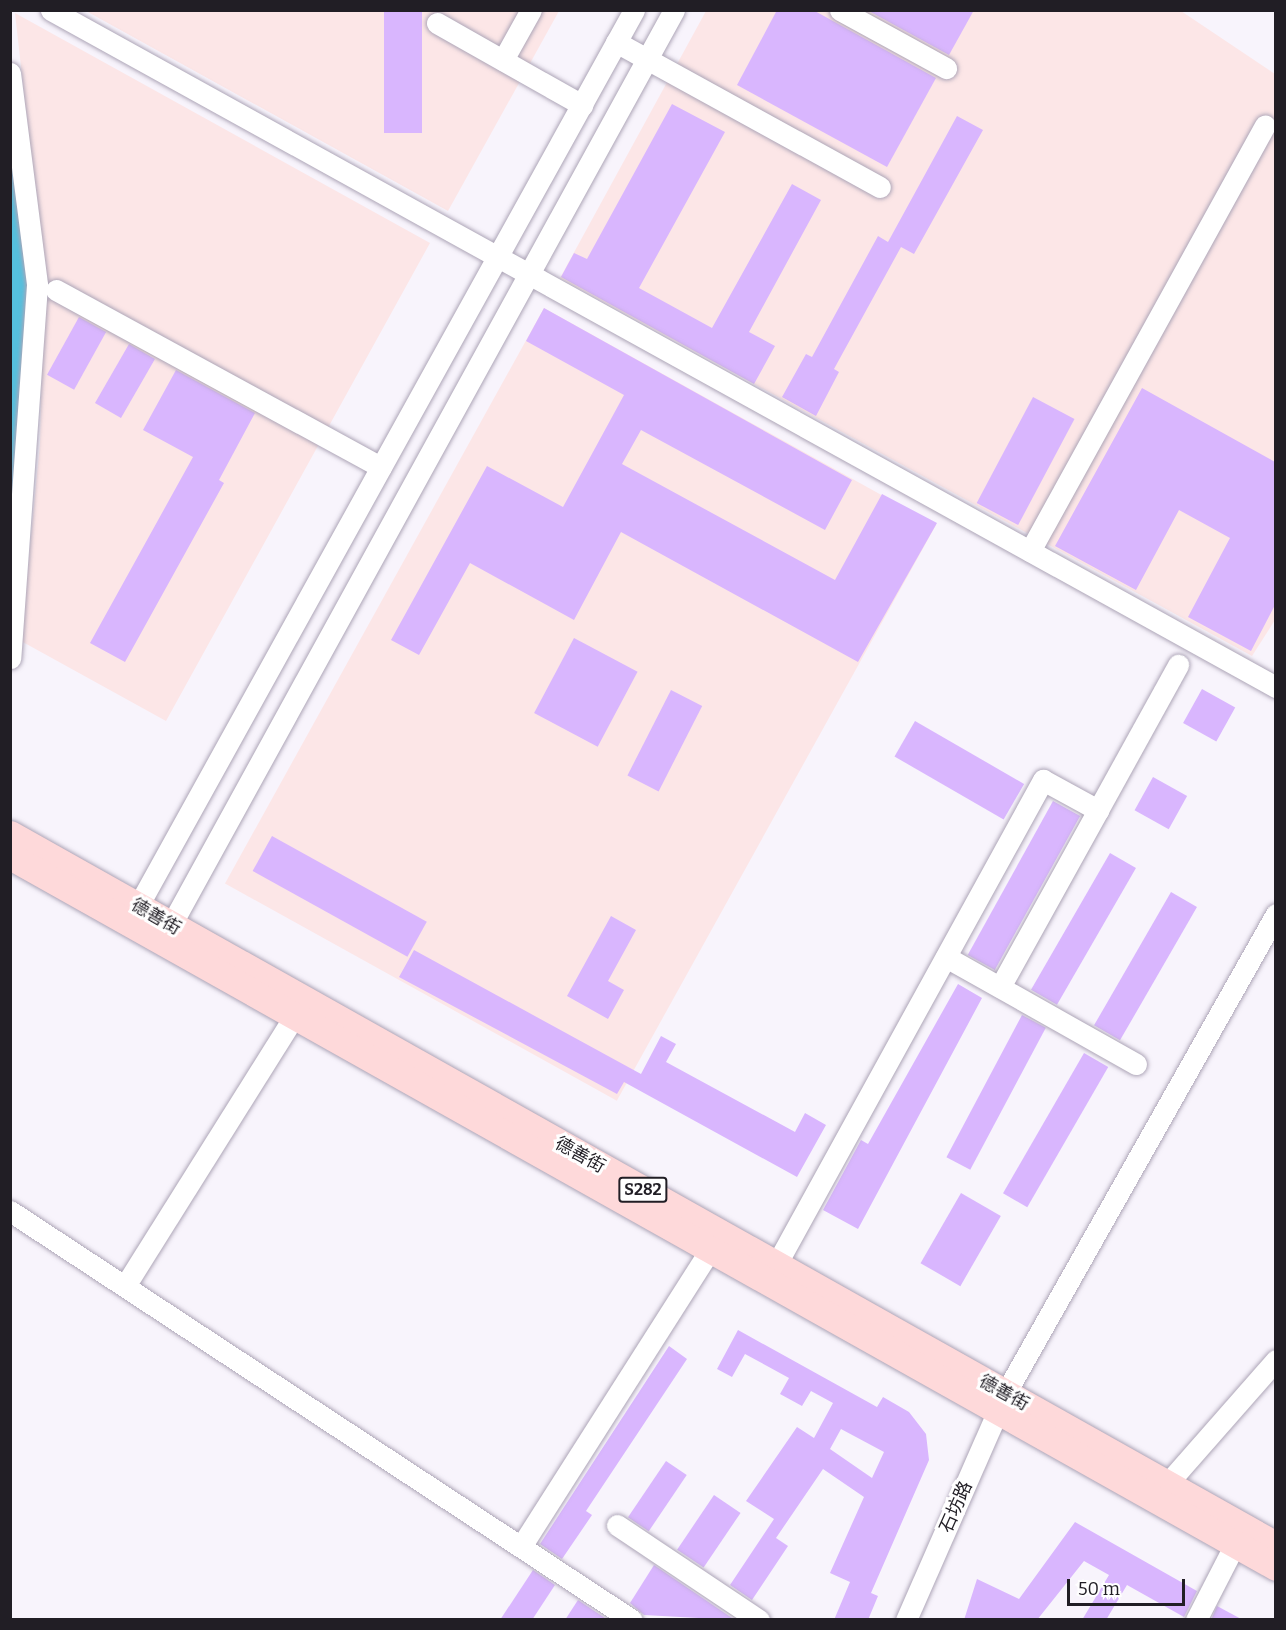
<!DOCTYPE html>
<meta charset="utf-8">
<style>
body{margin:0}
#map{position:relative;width:1286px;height:1630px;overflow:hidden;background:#f8f4fc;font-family:Bitter,"Noto Sans SC",serif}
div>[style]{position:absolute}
.industrial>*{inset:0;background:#fce6e7;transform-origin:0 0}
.water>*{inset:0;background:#55c0de}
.building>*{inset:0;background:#d9b6fe;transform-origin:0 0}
.roads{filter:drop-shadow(0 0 2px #ada5b7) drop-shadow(0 0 2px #ada5b7)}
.minor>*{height:21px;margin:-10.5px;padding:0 10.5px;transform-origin:10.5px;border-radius:10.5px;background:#fff}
.major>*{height:27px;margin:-13.5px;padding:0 13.5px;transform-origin:13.5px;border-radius:13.5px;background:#fed9da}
span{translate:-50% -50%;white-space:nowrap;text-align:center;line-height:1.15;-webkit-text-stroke:6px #fff;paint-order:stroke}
.shield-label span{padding:2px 4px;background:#fff;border:2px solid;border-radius:4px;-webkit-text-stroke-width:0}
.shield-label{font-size:16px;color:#211e25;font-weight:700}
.street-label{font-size:18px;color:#211e25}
.frame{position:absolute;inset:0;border:12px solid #211e25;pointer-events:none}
.scale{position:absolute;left:1067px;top:1579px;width:118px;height:27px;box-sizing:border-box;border:3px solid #211e25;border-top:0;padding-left:8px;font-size:18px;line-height:21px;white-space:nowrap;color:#211e25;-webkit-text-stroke:4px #fff;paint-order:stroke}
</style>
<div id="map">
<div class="industrial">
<i style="clip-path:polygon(86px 11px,559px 11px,448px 211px)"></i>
<i style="clip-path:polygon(706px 11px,1181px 11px,1275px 74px,1275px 620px,1252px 656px,560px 278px)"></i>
<i style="clip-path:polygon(15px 13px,430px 243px,166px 721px,21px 641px,40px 443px,44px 273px)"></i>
<i style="left:544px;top:308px;width:448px;height:658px;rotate:29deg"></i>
</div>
<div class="water">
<i style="clip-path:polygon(11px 156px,30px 263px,11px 573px)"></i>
</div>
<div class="building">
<i style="left:384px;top:10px;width:38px;height:123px"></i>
<i style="clip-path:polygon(777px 10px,813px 10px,936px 78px,887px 167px,737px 85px)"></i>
<i style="clip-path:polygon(867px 10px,974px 10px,949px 55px)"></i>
<i style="clip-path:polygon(672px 104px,725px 132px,639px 288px,712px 328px,792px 184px,821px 200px,749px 332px,775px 346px,754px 384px,561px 277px,574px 253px,587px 259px)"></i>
<i style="clip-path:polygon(957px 116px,983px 130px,914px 254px,901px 247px,834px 369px,839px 372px,816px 416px,782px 397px,806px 354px,812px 357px,878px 236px,888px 242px)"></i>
<i style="clip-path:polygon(544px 308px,852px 480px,825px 530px,641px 430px,622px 464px,835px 580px,882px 494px,937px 523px,858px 662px,621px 532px,574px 620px,470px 563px,419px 655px,391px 640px,487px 466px,563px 507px,624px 395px,526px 341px)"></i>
<i style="left:79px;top:317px;width:31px;height:66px;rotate:29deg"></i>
<i style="left:129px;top:344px;width:30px;height:68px;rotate:30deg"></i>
<i style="clip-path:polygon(176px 370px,255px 413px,219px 480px,224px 483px,125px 662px,90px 643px,193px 457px,143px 430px)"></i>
<i style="clip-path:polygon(1142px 388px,1275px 462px,1275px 605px,1251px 651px,1188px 617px,1230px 538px,1179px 510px,1136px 590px,1055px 546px)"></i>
<i style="left:1033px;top:397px;width:47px;height:120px;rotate:28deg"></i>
<i style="left:574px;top:638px;width:72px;height:85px;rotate:28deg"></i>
<i style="left:1202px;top:689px;width:38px;height:39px;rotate:29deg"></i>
<i style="left:671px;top:690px;width:35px;height:96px;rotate:27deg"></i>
<i style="left:915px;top:721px;width:126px;height:41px;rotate:30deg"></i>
<i style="left:1153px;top:777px;width:39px;height:38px;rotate:29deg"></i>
<i style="left:1053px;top:801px;width:31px;height:176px;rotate:29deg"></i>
<i style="left:272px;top:836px;width:177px;height:40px;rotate:29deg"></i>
<i style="left:1110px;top:853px;width:30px;height:158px;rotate:30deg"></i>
<i style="left:1171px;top:892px;width:30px;height:154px;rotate:30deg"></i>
<i style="clip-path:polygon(611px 916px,636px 930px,608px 981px,624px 990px,608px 1019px,567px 996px)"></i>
<i style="clip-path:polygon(414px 950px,641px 1074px,661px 1036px,676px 1044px,666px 1062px,795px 1132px,805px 1113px,826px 1125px,797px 1177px,624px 1082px,617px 1094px,399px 977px)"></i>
<i style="clip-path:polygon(958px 984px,982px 998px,858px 1229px,823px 1210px,861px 1140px,868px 1144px)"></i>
<i style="left:1022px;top:1015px;width:27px;height:161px;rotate:28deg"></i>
<i style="left:1084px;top:1053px;width:28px;height:162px;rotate:30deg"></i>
<i style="left:961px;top:1193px;width:46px;height:81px;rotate:30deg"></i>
<i style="clip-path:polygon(evenodd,738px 1330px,877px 1407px,883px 1397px,909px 1412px,926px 1434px,929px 1460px,871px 1593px,878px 1596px,868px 1620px,834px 1620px,850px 1582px,830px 1573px,864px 1497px,823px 1469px,776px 1538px,788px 1546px,752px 1600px,730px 1585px,774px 1519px,746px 1501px,797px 1427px,814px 1438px,833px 1403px,811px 1391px,802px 1406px,780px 1394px,789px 1378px,745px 1354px,732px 1377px,717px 1369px,738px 1330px,841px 1429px,884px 1452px,872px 1478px,830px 1449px,841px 1429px)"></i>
<i style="clip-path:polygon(669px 1346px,687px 1359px,586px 1511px,592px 1515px,562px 1559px,540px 1544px)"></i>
<i style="left:666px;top:1461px;width:25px;height:68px;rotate:34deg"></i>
<i style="left:714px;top:1495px;width:32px;height:66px;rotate:34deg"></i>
<i style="clip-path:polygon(1075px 1522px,1197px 1591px,1184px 1617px,1127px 1585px,1106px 1620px,1082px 1620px,1109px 1575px,1084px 1561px,1037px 1620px,964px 1620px,977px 1579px,1019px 1599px)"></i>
<i style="clip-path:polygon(654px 1565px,735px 1620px,644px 1615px,630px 1603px)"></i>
<i style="clip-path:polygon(533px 1570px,555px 1585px,532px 1620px,500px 1620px)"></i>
<i style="clip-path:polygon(578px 1600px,608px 1620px,565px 1620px)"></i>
<i style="clip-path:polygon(1217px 1606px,1243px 1620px,1211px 1620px)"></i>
</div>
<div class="roads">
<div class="minor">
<i style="left:51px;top:10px;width:1400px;rotate:28.93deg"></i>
<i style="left:840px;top:10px;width:121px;rotate:28.7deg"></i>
<i style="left:437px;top:23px;width:167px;rotate:29.5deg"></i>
<i style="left:616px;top:42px;width:301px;rotate:28.8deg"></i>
<i style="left:503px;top:60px;width:57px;rotate:-60.8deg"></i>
<i style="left:10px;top:73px;width:214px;rotate:82.7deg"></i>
<i style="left:37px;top:285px;width:374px;rotate:94.1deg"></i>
<i style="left:56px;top:290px;width:370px;rotate:28.6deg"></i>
<i style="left:1030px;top:551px;width:486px;rotate:-61.1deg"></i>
<i style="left:138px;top:906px;width:1024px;rotate:-61.03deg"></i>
<i style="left:171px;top:925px;width:1044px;rotate:-61.2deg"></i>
<i style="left:946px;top:957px;width:218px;rotate:29.4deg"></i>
<i style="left:1000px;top:987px;width:202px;rotate:-61deg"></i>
<i style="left:10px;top:1211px;width:744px;rotate:33.33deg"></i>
<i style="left:776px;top:1265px;width:554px;rotate:-61.17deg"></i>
<i style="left:1043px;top:780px;width:63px;rotate:28.6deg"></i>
<i style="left:1098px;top:810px;width:166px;rotate:-61.1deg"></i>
<i style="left:125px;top:1286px;width:318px;rotate:-57.9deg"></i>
<i style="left:1167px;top:1484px;width:165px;rotate:-48.7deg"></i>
<i style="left:617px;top:1525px;width:171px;rotate:33.8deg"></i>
<i style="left:522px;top:1545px;width:350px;rotate:-57.5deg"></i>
<i style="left:906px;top:1620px;width:247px;rotate:-66.3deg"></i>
<i style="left:1005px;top:1394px;width:551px;rotate:-60.55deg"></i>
<i style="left:1196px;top:1620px;width:85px;rotate:-62.8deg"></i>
</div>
<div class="major">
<i style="left:10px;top:834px;width:1452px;rotate:29.32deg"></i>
<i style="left:10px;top:856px;width:1452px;rotate:29.32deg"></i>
</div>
</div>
<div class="shield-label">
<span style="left:643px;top:1190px">S282</span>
</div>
<div class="street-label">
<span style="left:156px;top:917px;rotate:30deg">德善街</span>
<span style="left:580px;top:1155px;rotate:29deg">德善街</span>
<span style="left:1004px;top:1393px;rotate:29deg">德善街</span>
<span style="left:956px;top:1507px;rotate:-66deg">石坊路</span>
</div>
<div class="frame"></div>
<div class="scale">50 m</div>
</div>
